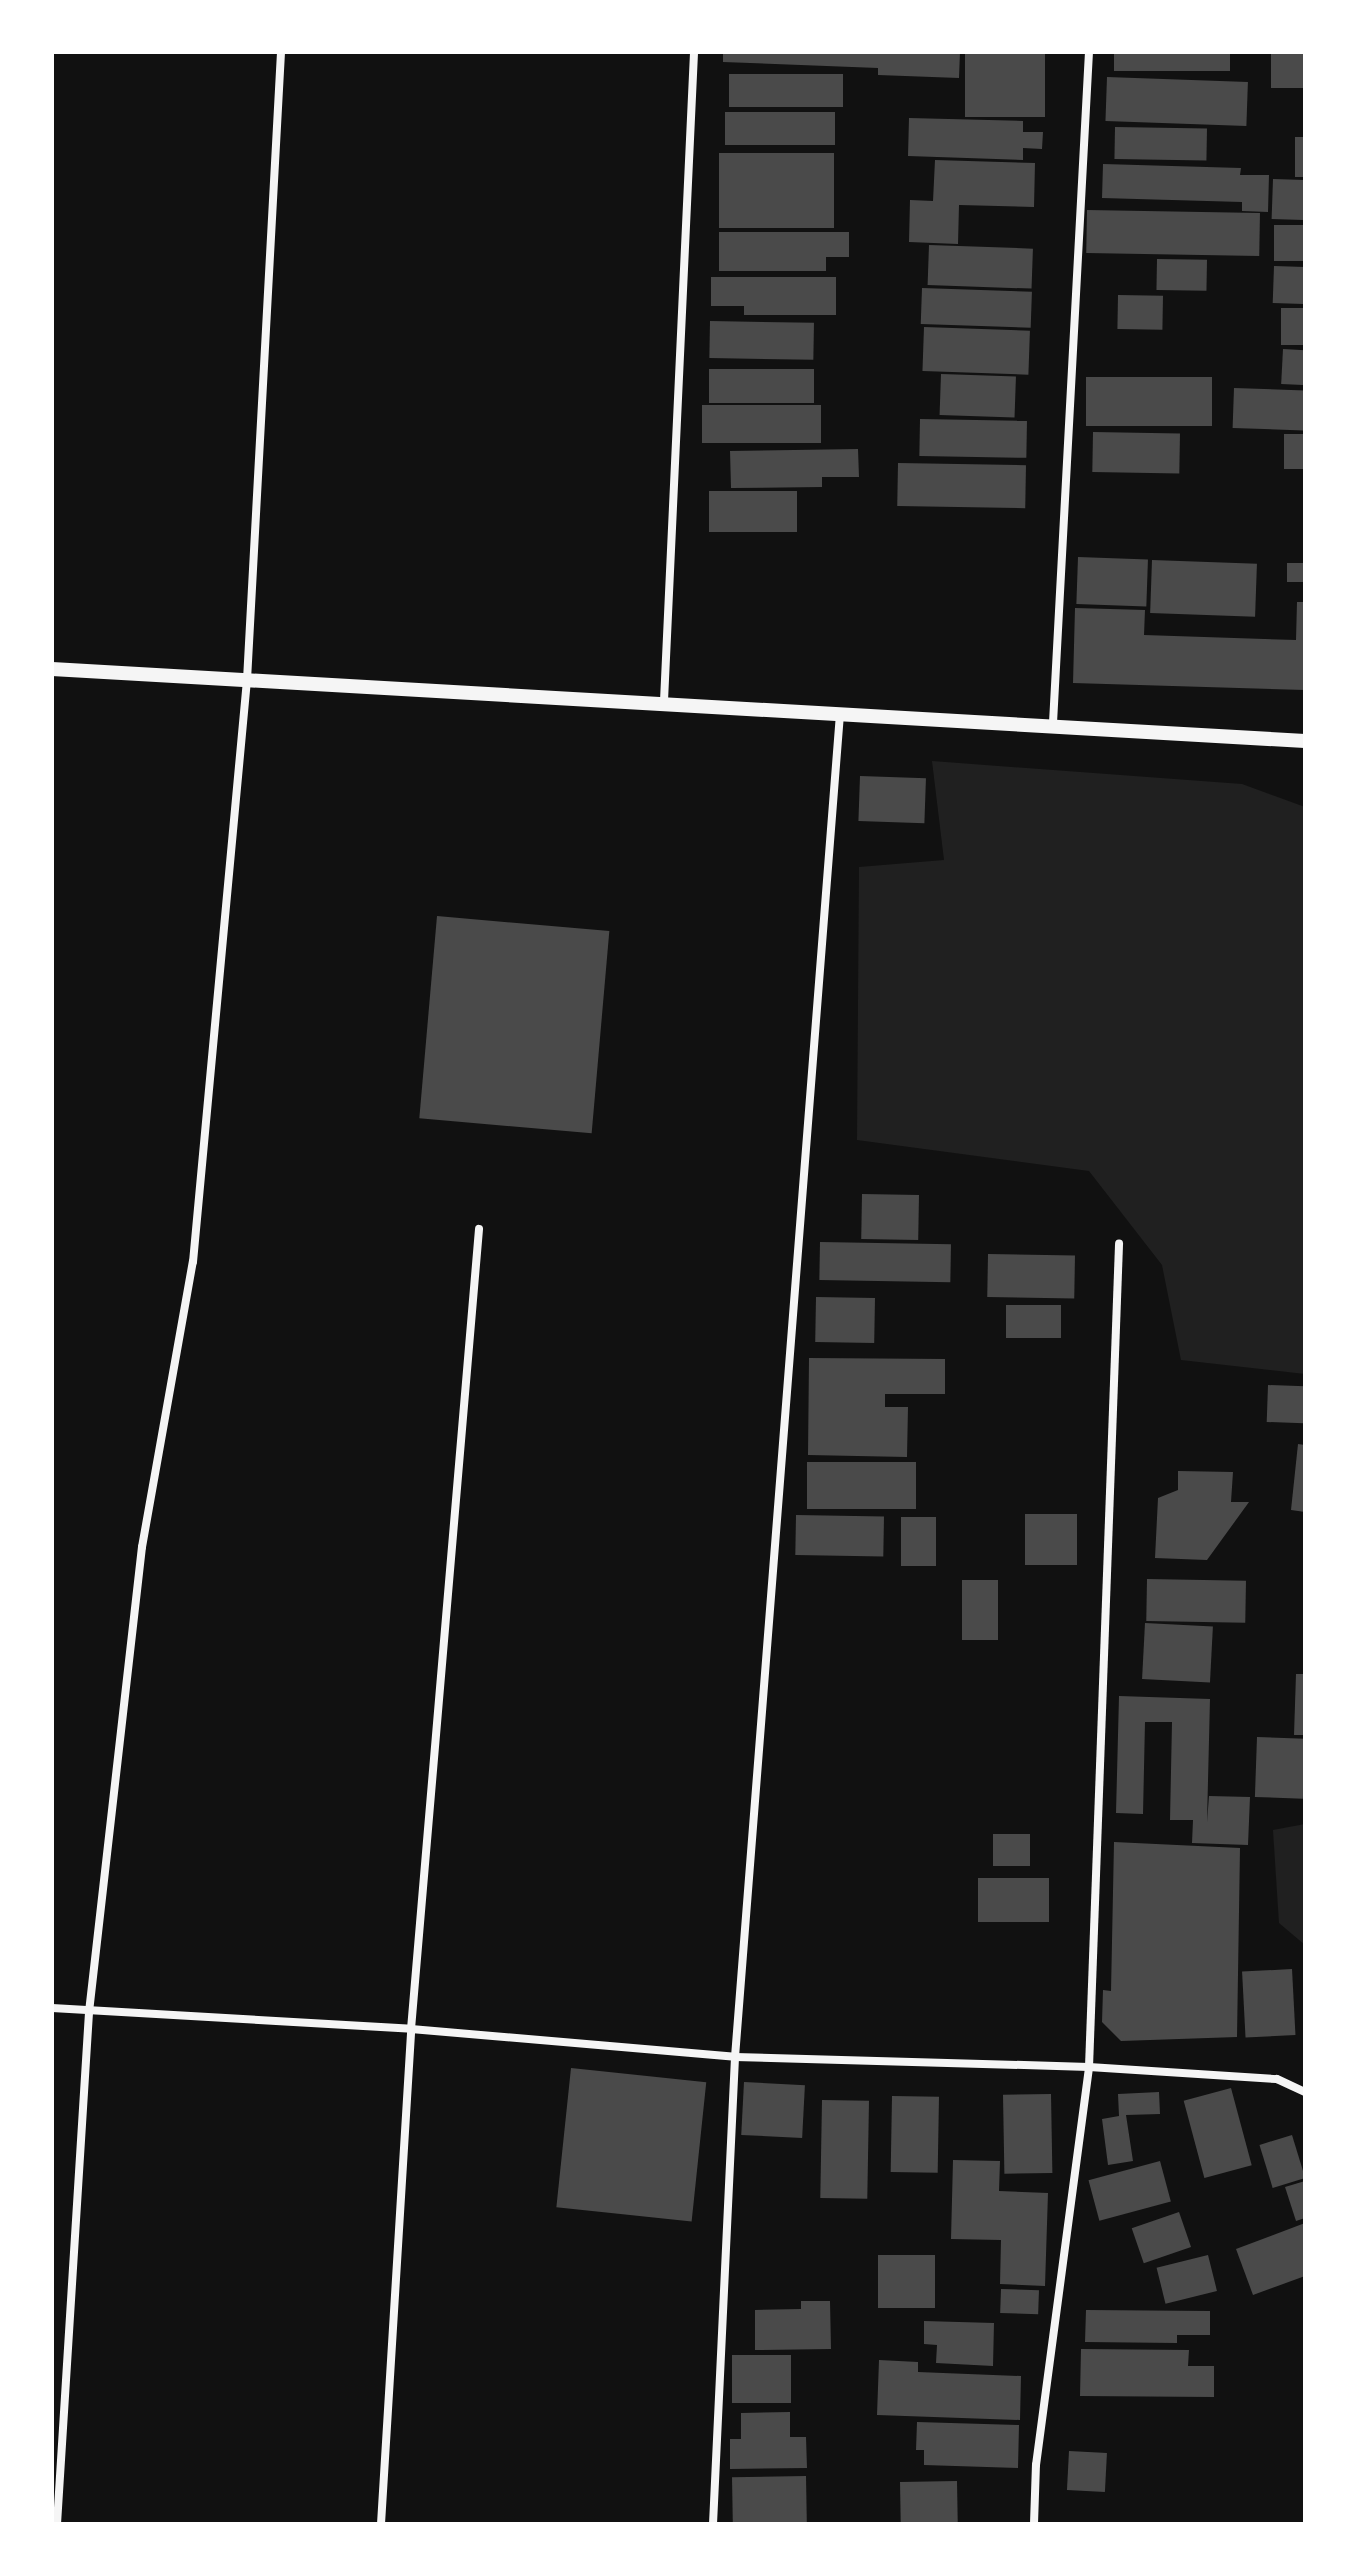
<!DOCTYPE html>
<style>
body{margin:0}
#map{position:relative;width:1357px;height:2576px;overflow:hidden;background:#111;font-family:"DejaVu Sans",sans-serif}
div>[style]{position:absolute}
.green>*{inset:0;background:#202020}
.building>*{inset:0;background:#4a4a4a;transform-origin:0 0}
.minor>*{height:8px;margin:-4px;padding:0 4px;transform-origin:4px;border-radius:4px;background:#f5f5f5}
.tertiary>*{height:14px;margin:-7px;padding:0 7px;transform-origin:7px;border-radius:7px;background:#f5f5f5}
span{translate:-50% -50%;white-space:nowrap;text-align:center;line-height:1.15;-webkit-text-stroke:7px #fff;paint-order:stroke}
.frame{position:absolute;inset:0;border:54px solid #fff;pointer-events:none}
</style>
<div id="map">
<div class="green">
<i style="clip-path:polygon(932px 761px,1242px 784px,1305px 807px,1305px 1374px,1181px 1360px,1162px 1265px,1089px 1171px,857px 1140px,859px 867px,944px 860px)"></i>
<i style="clip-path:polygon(1305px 1824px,1305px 1945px,1279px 1923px,1273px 1830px)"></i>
</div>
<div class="building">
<i style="clip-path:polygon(723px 52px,960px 52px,959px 78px,878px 75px,878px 68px,723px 62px)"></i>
<i style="left:965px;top:52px;width:80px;height:65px"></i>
<i style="left:1114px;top:52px;width:116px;height:19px"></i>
<i style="left:1271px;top:52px;width:34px;height:36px"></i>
<i style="left:729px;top:74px;width:114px;height:33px"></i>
<i style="left:1107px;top:77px;width:141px;height:44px;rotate:2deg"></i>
<i style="left:725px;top:112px;width:110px;height:33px"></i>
<i style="clip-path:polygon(909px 118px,1023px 121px,1023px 132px,1043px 132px,1042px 149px,1023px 148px,1023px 160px,908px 156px)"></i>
<i style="left:1115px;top:127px;width:92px;height:32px;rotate:1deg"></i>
<i style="left:1295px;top:137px;width:10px;height:40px"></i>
<i style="left:719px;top:153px;width:115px;height:75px"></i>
<i style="clip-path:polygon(935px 160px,1035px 163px,1034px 207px,959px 205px,958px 244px,909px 242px,910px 200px,933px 201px)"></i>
<i style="clip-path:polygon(1103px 164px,1241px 168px,1240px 175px,1269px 175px,1268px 212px,1242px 211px,1242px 202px,1102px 198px)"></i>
<i style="left:1273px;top:179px;width:32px;height:40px;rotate:2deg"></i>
<i style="left:1087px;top:210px;width:173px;height:43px;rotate:1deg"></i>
<i style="left:1274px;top:225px;width:31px;height:36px"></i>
<i style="clip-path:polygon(719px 232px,849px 232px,849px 257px,826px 257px,826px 271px,719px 271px)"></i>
<i style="left:929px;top:245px;width:104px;height:40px;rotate:2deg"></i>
<i style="left:1157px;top:259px;width:50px;height:31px;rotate:1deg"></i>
<i style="left:1274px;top:266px;width:31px;height:37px;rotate:2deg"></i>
<i style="clip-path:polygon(711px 277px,836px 277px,836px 315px,744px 315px,744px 306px,711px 306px)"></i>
<i style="left:922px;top:288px;width:110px;height:36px;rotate:2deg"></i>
<i style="left:1118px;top:295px;width:45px;height:34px;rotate:1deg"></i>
<i style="left:1281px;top:308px;width:24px;height:37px"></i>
<i style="left:710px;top:321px;width:104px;height:37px;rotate:1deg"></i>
<i style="left:924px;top:327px;width:106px;height:44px;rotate:2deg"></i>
<i style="left:1283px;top:349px;width:22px;height:35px;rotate:3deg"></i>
<i style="left:709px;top:369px;width:105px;height:34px"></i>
<i style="left:941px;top:374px;width:75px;height:41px;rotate:2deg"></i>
<i style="left:1086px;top:377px;width:126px;height:49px"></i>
<i style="left:1234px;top:388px;width:71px;height:40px;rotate:2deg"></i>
<i style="left:702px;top:405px;width:119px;height:38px"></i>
<i style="left:920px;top:419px;width:107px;height:37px;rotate:1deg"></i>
<i style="left:1093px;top:432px;width:87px;height:40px;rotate:1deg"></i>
<i style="left:1284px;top:434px;width:21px;height:35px"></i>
<i style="clip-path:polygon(858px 449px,859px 477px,822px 477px,822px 487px,731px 488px,730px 451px)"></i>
<i style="left:898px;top:463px;width:128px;height:43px;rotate:1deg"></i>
<i style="left:797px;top:491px;width:41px;height:88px;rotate:90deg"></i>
<i style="left:1078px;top:557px;width:70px;height:47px;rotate:2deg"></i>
<i style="left:1152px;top:560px;width:105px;height:53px;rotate:2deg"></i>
<i style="left:1287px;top:563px;width:18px;height:19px"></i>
<i style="clip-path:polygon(1297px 602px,1305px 602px,1305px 690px,1073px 683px,1075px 608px,1145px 610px,1144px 635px,1296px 640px)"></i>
<i style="left:860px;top:776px;width:66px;height:45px;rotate:2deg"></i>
<i style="left:437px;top:916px;width:173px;height:203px;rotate:5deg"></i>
<i style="left:862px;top:1194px;width:57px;height:45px;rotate:1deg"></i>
<i style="left:820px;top:1242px;width:131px;height:38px;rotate:1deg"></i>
<i style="left:988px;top:1254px;width:87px;height:43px;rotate:1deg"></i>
<i style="left:816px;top:1297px;width:59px;height:45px;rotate:1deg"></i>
<i style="left:1006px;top:1305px;width:55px;height:33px"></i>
<i style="clip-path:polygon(809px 1358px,945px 1359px,945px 1394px,885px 1394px,885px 1407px,908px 1407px,907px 1457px,808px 1455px)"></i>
<i style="left:1268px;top:1385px;width:37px;height:37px;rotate:2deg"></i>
<i style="clip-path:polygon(1298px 1444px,1305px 1445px,1305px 1512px,1291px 1510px)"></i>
<i style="left:807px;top:1462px;width:109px;height:47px"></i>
<i style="clip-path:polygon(1178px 1471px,1233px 1472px,1231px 1502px,1249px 1502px,1207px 1560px,1155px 1558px,1158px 1498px,1178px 1490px)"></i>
<i style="left:1025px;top:1514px;width:52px;height:51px"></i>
<i style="left:796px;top:1515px;width:88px;height:40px;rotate:1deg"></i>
<i style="left:901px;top:1517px;width:35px;height:49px"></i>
<i style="left:1147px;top:1579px;width:99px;height:42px;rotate:1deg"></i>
<i style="left:962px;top:1580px;width:36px;height:60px"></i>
<i style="left:1145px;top:1623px;width:68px;height:56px;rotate:3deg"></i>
<i style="clip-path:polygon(1296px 1674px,1305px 1674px,1305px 1735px,1294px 1735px)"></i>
<i style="clip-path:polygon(1119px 1696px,1210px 1699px,1207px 1822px,1209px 1796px,1250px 1797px,1248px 1845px,1192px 1843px,1193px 1820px,1170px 1820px,1172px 1722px,1145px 1722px,1143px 1814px,1116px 1813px)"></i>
<i style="left:1257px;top:1737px;width:48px;height:60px;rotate:2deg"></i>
<i style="left:993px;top:1834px;width:37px;height:32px"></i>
<i style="clip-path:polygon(1114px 1842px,1240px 1848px,1237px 2037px,1121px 2041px,1102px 2022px,1103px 1990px,1111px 1991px)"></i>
<i style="left:978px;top:1878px;width:71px;height:44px"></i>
<i style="left:1292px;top:1969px;width:66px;height:50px;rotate:87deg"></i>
<i style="left:571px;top:2068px;width:136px;height:140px;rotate:6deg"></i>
<i style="left:744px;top:2082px;width:61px;height:53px;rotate:3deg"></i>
<i style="left:1231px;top:2088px;width:80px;height:49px;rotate:75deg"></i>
<i style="clip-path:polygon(1159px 2092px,1160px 2114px,1126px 2115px,1133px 2161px,1108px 2165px,1102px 2119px,1119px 2116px,1118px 2094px)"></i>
<i style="left:1051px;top:2094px;width:79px;height:48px;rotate:89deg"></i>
<i style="left:892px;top:2096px;width:47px;height:76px;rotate:1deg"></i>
<i style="left:822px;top:2100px;width:47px;height:98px;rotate:1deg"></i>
<i style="left:1292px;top:2135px;width:45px;height:34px;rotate:73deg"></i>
<i style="clip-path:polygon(953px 2160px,1000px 2161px,999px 2191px,1048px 2193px,1045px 2286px,1000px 2284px,1001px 2240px,951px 2239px)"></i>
<i style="left:1160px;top:2161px;width:42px;height:74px;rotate:75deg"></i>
<i style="clip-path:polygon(1305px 2181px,1305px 2218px,1296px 2221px,1285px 2187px)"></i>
<i style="left:1179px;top:2212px;width:37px;height:50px;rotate:71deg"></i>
<i style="clip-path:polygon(1305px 2223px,1305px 2276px,1253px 2295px,1236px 2249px)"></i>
<i style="left:878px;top:2255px;width:57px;height:53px"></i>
<i style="left:1208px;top:2255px;width:37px;height:53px;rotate:76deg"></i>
<i style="left:1001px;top:2289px;width:38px;height:24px;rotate:2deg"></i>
<i style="clip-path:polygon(801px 2301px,830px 2301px,831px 2349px,755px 2350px,755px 2310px,801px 2309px)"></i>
<i style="clip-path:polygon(1086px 2310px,1210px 2311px,1210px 2335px,1177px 2335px,1177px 2343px,1085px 2342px)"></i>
<i style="clip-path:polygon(924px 2321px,994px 2323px,993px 2366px,936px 2363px,937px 2345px,924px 2344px)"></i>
<i style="clip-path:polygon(1081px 2349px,1189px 2350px,1188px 2366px,1214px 2366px,1214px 2397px,1080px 2396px)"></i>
<i style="left:791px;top:2355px;width:48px;height:59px;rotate:90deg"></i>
<i style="clip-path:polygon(879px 2360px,918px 2362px,918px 2372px,1021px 2376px,1020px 2420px,877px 2415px)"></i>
<i style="clip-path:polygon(790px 2412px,790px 2437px,806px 2437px,807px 2468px,730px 2469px,730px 2439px,741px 2439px,741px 2413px)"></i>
<i style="clip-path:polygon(917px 2422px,1019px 2425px,1018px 2468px,924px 2465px,924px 2450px,916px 2450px)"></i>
<i style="left:1069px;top:2451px;width:38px;height:39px;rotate:3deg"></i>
<i style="left:806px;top:2476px;width:47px;height:74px;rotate:89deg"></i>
<i style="left:957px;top:2481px;width:43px;height:57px;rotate:89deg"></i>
</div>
<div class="minor">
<i style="left:664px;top:701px;width:650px;rotate:-87.35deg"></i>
<i style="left:1053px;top:723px;width:672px;rotate:-86.93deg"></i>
<i style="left:52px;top:2008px;width:360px;rotate:3.3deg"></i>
<i style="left:411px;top:2029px;width:325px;rotate:4.9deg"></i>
<i style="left:735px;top:2057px;width:354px;rotate:1.6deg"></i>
<i style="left:1089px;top:2067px;width:188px;rotate:3.7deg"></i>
<i style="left:1277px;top:2079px;width:31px;rotate:25deg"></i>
<i style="left:57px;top:2524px;width:513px;rotate:-86.42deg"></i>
<i style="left:89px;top:2012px;width:468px;rotate:-83.5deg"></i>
<i style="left:142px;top:1547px;width:290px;rotate:-79.9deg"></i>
<i style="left:193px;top:1262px;width:584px;rotate:-84.7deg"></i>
<i style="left:247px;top:680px;width:629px;rotate:-86.9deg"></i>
<i style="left:381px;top:2524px;width:496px;rotate:-86.5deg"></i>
<i style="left:411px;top:2029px;width:803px;rotate:-85.14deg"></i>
<i style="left:713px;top:2524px;width:468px;rotate:-87.3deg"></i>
<i style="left:735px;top:2057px;width:1346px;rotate:-85.53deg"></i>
<i style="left:1034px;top:2524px;width:59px;rotate:-88.1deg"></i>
<i style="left:1036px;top:2465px;width:402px;rotate:-82.4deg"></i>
<i style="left:1089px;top:2067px;width:824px;rotate:-87.91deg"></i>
</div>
<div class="tertiary">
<i style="left:52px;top:669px;width:1255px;rotate:3.29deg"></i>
</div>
<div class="frame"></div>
</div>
